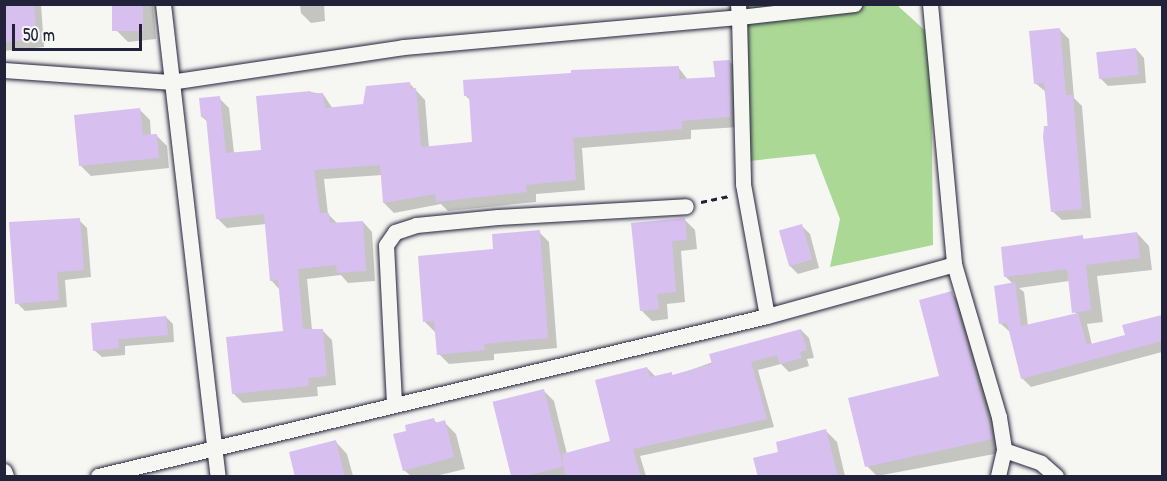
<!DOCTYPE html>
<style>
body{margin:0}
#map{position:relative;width:1167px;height:481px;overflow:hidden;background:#f6f6f2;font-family:"Patrick Hand",sans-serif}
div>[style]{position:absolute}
.green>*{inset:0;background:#acd896}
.shadow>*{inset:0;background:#0003}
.building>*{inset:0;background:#d7c0f0;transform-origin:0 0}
.path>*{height:3px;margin-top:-1.5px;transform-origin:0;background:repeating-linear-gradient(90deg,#22223b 0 6px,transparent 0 10.5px)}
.roads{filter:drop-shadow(0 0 2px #22223b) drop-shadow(0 0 2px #22223b)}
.minor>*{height:15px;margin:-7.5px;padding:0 7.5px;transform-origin:7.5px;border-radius:7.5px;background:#f6f6f2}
span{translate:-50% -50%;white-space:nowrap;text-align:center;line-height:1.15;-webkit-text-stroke:4.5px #f6f6f2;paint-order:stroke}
.frame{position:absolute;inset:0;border:6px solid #22223b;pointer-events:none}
.scale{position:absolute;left:12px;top:24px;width:130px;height:27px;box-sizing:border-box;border:3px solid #22223b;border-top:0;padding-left:8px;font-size:18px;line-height:21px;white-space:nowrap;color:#22223b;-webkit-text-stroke:4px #f6f6f2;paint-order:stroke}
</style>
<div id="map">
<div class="green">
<i style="clip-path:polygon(738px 5px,897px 5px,931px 36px,933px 245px,830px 267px,840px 219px,815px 154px,749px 161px)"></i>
</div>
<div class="shadow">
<i style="clip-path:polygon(4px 4px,41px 4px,44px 47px,4px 51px)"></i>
<i style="clip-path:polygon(113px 4px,153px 4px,156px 39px,128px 42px,116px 30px)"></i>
<i style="clip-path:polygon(282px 4px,324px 4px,325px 21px,311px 23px,301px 13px,300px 5px)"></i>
<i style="clip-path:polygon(1059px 29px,1069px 39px,1074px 98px,1082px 106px,1091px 218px,1062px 220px,1052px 211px,1046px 92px,1035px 83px)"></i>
<i style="clip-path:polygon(1136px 49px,1144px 58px,1146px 83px,1108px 86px,1100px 78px)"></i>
<i style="clip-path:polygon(730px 62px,740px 72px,740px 127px,691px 130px,691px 139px,582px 148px,585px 190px,536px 194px,536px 202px,448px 211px,441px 204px,394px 213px,384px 203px,382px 175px,324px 179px,328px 214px,338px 224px,363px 222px,372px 232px,375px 281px,348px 283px,341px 275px,307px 279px,312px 330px,322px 330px,332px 340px,336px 385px,317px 387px,318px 396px,243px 403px,233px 393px,284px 333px,280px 290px,271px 280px,266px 224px,227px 228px,217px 218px,208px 122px,202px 117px,219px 98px,229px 108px,234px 153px,262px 151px,310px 92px,323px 94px,333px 109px,364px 106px,410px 84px,425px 100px,429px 148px,473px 144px,471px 101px,466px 96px,678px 67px,688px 80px,716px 78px)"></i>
<i style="clip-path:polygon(140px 110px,150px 120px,151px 136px,157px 136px,167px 146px,169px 168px,91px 176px,80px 165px)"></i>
<i style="clip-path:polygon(79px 220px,87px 228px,91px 277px,65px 280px,67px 307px,25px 311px,17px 303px)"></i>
<i style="clip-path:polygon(685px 220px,695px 230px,697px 249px,681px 251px,685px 302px,667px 304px,668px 319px,652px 321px,641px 310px,632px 225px)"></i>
<i style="clip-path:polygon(802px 226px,810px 234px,819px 268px,798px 274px,790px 266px)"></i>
<i style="clip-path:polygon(539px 232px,549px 242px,557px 348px,494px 354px,494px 360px,449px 364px,439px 354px,435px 332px,425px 322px,495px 251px)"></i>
<i style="clip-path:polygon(evenodd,1137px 233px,1149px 246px,1152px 270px,1097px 276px,1103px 322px,1087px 324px,1092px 345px,1126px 336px,1124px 326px,1162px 317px,1162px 352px,1031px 387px,1022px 378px,1010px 332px,1000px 323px,1013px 284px,1005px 276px,1082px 237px,1085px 240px,1137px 233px,1069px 281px,1076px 315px,1028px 326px,1024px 292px,1019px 288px,1069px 281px)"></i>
<i style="clip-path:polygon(951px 293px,964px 306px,1005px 452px,877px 476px,867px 466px,940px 377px)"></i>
<i style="clip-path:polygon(166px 317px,173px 324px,174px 342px,125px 346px,125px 355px,102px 357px,94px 350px,92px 324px)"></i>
<i style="clip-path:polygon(801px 330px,809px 338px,814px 358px,807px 359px,809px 366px,789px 372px,781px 364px,758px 370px,774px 427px,640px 456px,646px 476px,515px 476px,544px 391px,554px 401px,567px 454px,612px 443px,647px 368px,655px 376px,674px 376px)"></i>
<i style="clip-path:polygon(433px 419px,438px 424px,444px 422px,456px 434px,465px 469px,436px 476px,411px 476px,404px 470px,408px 432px)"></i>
<i style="clip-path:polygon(826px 431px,837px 442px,845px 476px,759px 476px,780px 453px)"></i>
<i style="clip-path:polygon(336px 442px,347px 454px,353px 476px,297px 476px)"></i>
</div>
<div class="building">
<i style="clip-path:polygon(4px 4px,34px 4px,37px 39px,4px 42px)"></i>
<i style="left:112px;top:4px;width:31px;height:27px"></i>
<i style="clip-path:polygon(1060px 28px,1066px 95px,1073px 95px,1082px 209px,1051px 212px,1043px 137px,1044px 126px,1048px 126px,1044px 83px,1034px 84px,1029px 31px)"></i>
<i style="left:1136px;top:48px;width:27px;height:40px;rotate:84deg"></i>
<i style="clip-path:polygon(730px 60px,730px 117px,682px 121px,682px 129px,573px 138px,576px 180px,526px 185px,527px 192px,436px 202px,435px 194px,383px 203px,380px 165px,314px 170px,320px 213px,329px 213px,330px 223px,363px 221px,366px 271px,337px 273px,336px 265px,298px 269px,303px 329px,323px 329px,327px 376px,308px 378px,309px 386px,232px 394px,226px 337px,283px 331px,278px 280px,270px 281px,264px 214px,216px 219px,206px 117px,201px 117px,199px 98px,220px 96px,226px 153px,261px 150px,256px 96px,311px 91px,311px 94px,323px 93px,325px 108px,363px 104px,366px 86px,410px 82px,411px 89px,416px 88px,421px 147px,472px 142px,469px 96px,464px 96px,463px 80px,571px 73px,571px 70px,679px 66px,679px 79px,715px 77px,713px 61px)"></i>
<i style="clip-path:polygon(140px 108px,143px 135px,157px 134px,159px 158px,79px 166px,74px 115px)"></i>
<i style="clip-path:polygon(80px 218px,84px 270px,57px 272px,59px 300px,15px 304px,9px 222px)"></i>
<i style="clip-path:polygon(685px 218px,687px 240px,672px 241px,676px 292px,657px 294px,659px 309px,640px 311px,631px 223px)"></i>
<i style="left:802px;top:224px;width:37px;height:24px;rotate:74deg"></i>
<i style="clip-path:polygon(540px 230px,548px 338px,484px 344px,485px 350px,437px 355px,434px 321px,423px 322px,418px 256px,493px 249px,492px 234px)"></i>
<i style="clip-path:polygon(1137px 232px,1140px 258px,1086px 265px,1091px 310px,1072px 313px,1067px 269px,1004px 277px,1001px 247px,1083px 235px,1083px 239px)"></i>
<i style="clip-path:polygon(1015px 282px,1021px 326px,1078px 313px,1087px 345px,1125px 335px,1122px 325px,1162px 315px,1162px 341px,1021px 379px,1007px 323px,999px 324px,994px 286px)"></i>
<i style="clip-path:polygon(952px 291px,993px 439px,865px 467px,848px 398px,939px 376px,919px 300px)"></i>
<i style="clip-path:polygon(166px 316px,168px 335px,118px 339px,119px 348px,93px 351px,91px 323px)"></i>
<i style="clip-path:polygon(801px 329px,807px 350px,800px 352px,802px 358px,780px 364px,777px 355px,751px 362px,767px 419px,633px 449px,641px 477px,565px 477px,562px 454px,610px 441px,595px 380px,647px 367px,650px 377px,672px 372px,672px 375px,712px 364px,709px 354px)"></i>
<i style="left:544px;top:389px;width:80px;height:53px;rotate:76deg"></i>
<i style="clip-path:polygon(434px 418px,435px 423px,445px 420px,454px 457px,403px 471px,393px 434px,406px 431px,405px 425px)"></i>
<i style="clip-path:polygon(826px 429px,838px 477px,758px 477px,753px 458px,778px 452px,776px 442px)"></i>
<i style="clip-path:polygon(336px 440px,345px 477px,295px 477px,289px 452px)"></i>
</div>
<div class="path">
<i style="left:701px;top:202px;width:30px;rotate:-12deg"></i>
</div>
<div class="roads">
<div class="minor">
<i style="left:163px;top:4px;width:475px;rotate:83.4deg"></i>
<i style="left:738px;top:4px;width:13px;rotate:86deg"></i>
<i style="left:739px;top:17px;width:116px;rotate:-6.4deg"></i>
<i style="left:930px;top:4px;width:261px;rotate:84.7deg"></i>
<i style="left:954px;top:264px;width:159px;rotate:73.6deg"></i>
<i style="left:999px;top:417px;width:33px;rotate:81deg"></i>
<i style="left:1004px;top:450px;width:27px;rotate:103deg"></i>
<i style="left:4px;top:70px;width:166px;rotate:4.1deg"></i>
<i style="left:170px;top:82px;width:236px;rotate:-8.5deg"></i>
<i style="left:403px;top:47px;width:337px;rotate:-5.1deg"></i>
<i style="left:739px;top:17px;width:167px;rotate:88.6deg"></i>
<i style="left:743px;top:184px;width:134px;rotate:79.7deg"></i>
<i style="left:394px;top:403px;width:158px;rotate:-92.9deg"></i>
<i style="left:386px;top:245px;width:16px;rotate:-55deg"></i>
<i style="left:395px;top:232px;width:22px;rotate:-18deg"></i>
<i style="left:416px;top:225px;width:82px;rotate:-5.6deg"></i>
<i style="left:498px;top:217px;width:188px;rotate:-3.3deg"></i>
<i style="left:1004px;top:450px;width:39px;rotate:19deg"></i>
<i style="left:1041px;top:463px;width:20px;rotate:41deg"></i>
<i style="left:4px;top:471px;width:5px;rotate:68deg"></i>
<i style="left:98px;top:476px;width:688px;rotate:-13.45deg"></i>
<i style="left:767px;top:316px;width:194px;rotate:-15.5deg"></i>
</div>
</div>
<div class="frame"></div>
<div class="scale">50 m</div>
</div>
